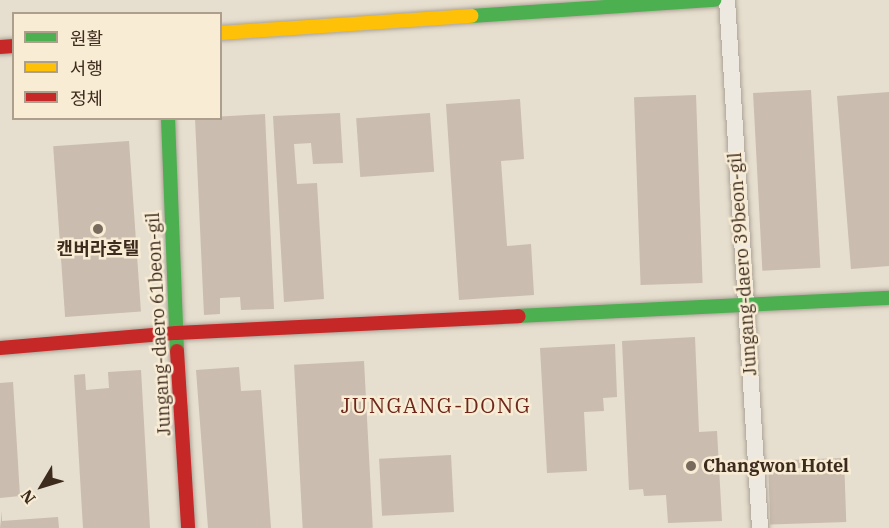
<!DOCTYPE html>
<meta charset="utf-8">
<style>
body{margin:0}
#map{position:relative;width:889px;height:528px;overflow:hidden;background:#e6dece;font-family:"IBM Plex Serif","Noto Sans KR",serif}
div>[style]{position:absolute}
.building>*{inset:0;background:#cabcaf;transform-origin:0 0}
.roads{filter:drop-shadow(0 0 2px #aca397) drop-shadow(0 0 2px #aca397)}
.street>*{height:16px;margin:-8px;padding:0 8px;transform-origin:8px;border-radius:8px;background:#eee9e0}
.fast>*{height:14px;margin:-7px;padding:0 7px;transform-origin:7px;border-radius:7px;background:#4caf50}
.slow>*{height:14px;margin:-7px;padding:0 7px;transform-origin:7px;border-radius:7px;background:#ffc107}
.jam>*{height:14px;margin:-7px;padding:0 7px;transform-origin:7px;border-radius:7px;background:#c62828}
.dots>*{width:16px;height:16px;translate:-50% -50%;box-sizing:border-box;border:3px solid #f8ecd5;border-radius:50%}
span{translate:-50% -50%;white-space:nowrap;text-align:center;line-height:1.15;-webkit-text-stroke:5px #f8ecd5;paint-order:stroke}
.poi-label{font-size:18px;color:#3d2b1e;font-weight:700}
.left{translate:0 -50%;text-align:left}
.street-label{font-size:18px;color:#3d2b1e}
.quarter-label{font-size:21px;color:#6d271a;letter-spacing:1.5px}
.legend{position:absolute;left:12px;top:12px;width:210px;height:108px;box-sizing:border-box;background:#f8ecd5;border:2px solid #ad9f8c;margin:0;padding:8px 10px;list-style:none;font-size:18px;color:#3d2b1e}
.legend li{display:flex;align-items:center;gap:12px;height:30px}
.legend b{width:30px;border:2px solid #ad9f8c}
.north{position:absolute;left:12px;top:456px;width:60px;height:60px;-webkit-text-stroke:4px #f8ecd5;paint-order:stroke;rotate:232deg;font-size:16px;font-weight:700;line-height:24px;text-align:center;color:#3d2b1e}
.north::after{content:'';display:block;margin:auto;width:21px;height:27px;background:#3d2b1e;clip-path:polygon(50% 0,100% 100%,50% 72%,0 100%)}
</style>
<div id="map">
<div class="building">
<i style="left:811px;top:90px;width:178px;height:58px;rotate:87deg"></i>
<i style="clip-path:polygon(889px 92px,889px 266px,851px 269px,837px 96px)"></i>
<i style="left:696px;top:95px;width:188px;height:62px;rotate:88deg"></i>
<i style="clip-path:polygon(520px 99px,524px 159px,501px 161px,507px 246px,531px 244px,534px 295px,459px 300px,446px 104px)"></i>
<i style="clip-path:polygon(340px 113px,343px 163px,313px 164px,311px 143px,294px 144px,297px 184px,317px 183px,324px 299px,284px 302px,273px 116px)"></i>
<i style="left:430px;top:113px;width:59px;height:74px;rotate:86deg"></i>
<i style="clip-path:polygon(265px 114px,274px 309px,241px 310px,240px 297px,220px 298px,220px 314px,204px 315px,195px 118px)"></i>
<i style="left:129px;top:141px;width:171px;height:76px;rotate:86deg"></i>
<i style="clip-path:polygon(695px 337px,699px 432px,717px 431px,722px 521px,668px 523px,666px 495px,644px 496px,643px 489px,629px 490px,622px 341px)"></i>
<i style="clip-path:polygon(615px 344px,617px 397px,603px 398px,604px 411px,584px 412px,587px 471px,547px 473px,540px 348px)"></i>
<i style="left:364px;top:361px;width:167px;height:70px;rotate:87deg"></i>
<i style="clip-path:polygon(239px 367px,241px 391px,261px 390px,271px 528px,208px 528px,196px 370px)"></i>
<i style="clip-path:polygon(141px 370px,150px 528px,83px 528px,74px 375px,85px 374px,86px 390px,109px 388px,108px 372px)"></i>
<i style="clip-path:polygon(13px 382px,20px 496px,0 498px,0 383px)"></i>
<i style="left:451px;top:455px;width:57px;height:72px;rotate:87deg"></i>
<i style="left:844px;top:458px;width:64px;height:76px;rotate:88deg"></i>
<i style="clip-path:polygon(2px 511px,2px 521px,58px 517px,59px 528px,0 528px)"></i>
</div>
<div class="roads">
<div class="street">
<i style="left:727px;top:0;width:529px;rotate:86.42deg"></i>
</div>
<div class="fast">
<i style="left:471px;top:16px;width:244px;rotate:-3.8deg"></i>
<i style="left:168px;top:118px;width:233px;rotate:87.8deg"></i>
<i style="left:519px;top:316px;width:370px;rotate:-2.8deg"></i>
</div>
<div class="slow">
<i style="left:220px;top:33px;width:252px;rotate:-3.9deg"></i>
</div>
<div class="jam">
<i style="left:0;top:47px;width:14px;rotate:-4deg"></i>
<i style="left:0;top:348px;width:177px;rotate:-4.9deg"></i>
<i style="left:176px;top:333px;width:343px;rotate:-2.8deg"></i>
<i style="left:177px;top:351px;width:177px;rotate:86.4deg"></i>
</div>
</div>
<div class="dots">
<i style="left:98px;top:229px;background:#786a5c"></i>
<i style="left:691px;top:466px;background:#786a5c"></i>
</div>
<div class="poi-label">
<span style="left:98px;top:249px">캔버라호텔</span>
<span class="left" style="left:703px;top:466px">Changwon Hotel</span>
</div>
<div class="street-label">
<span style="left:743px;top:264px;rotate:-94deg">Jungang-daero 39beon-gil</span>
<span style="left:159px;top:324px;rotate:-93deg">Jungang-daero 61beon-gil</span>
</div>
<div class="quarter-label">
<span style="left:436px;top:405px">JUNGANG-DONG</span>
</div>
<ul class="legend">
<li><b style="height:8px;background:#4caf50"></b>원활</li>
<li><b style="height:8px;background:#ffc107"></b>서행</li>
<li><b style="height:8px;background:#c62828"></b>정체</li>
</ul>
<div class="north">N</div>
</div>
